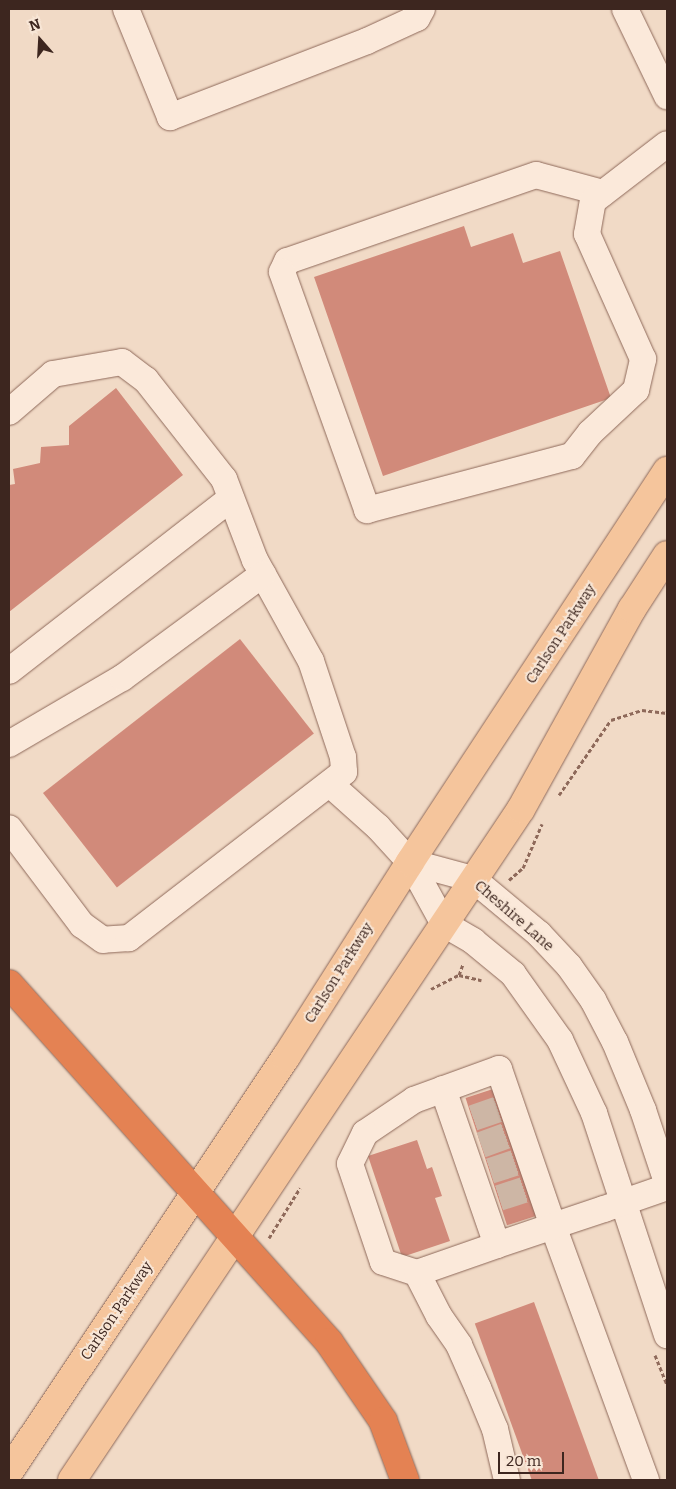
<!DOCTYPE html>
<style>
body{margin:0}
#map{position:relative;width:676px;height:1489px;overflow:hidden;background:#f1dac6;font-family:Bitter,serif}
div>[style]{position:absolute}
.building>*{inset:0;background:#d18a7a;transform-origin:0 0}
.minor-tunnel>*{height:26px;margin-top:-13px;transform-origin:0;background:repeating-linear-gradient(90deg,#cdb6a5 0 26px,transparent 0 39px)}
.path>*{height:3px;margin-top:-1.5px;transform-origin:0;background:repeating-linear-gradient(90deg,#8e695a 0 4px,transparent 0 6.5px)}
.roads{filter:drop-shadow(0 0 1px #8e695a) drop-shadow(0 0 1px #8e695a)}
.minor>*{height:26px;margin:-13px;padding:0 13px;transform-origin:13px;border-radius:13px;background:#fbe9da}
.major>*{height:28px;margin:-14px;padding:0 14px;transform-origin:14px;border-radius:14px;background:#f5c59c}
.highway>*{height:28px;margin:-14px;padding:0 14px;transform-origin:14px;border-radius:14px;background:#e48253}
span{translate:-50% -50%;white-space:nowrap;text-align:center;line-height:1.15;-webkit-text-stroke:4px #f8e6d6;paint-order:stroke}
.street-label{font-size:15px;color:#3d261f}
.frame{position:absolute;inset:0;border:10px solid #3d261f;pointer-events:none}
.north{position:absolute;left:15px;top:15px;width:50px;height:50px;-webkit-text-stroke:4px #f8e6d6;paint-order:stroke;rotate:341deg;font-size:14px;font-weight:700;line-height:20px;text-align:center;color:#3d261f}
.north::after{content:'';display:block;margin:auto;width:18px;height:22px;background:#3d261f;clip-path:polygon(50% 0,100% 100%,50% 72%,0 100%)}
.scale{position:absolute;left:498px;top:1452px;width:66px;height:22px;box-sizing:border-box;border:2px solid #3d261f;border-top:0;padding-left:6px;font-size:15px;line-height:18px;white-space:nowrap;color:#3d261f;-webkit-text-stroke:4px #f8e6d6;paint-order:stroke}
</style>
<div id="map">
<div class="building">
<i style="clip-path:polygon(464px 226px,471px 247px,513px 233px,523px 263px,560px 251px,611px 398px,383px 476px,314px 277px)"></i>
<i style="clip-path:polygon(116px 388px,183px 475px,9px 612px,9px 485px,15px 484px,13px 469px,40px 463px,41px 447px,69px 445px,69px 426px)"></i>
<i style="left:240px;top:639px;width:120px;height:250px;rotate:52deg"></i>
<i style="left:496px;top:1088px;width:134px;height:32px;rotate:72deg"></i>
<i style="clip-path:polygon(417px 1140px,427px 1169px,432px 1167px,442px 1196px,435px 1198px,450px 1241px,402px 1257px,368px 1156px)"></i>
<i style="left:534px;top:1302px;width:190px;height:63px;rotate:70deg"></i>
</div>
<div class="minor-tunnel">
<i style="left:473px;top:1118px;width:31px;rotate:-19deg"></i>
<i style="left:481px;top:1145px;width:32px;rotate:-20deg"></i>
<i style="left:490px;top:1171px;width:32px;rotate:-18deg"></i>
<i style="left:499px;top:1198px;width:32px;rotate:-18deg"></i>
</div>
<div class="path">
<i style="left:559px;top:795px;width:91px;rotate:-55.3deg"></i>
<i style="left:611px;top:720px;width:33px;rotate:-18deg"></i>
<i style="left:642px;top:710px;width:25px;rotate:7deg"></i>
<i style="left:509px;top:880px;width:18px;rotate:-41deg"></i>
<i style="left:523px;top:868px;width:48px;rotate:-66.6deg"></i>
<i style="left:459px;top:975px;width:12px;rotate:-70deg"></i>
<i style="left:431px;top:989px;width:31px;rotate:-27deg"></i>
<i style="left:459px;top:975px;width:23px;rotate:13deg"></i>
<i style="left:269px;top:1238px;width:59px;rotate:-58.2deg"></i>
<i style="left:655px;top:1355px;width:31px;rotate:68deg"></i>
</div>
<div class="roads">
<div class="minor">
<i style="left:126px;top:9px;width:117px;rotate:67.8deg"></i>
<i style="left:170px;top:117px;width:211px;rotate:-21.1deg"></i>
<i style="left:367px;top:41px;width:55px;rotate:-24.7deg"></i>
<i style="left:417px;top:18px;width:10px;rotate:-61deg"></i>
<i style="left:625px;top:9px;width:97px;rotate:64.2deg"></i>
<i style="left:603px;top:193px;width:69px;rotate:-165deg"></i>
<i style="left:536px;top:175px;width:263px;rotate:160.9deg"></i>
<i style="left:287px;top:261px;width:12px;rotate:114deg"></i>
<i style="left:282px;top:272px;width:253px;rotate:70.3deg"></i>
<i style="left:367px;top:510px;width:212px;rotate:-14.8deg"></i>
<i style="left:572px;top:456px;width:29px;rotate:-52deg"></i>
<i style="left:590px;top:433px;width:63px;rotate:-43.1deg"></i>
<i style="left:636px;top:390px;width:32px;rotate:-77deg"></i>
<i style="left:643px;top:359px;width:137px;rotate:-114.1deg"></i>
<i style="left:587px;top:234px;width:34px;rotate:-80deg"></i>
<i style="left:593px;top:201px;width:93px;rotate:-37.6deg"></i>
<i style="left:9px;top:412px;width:58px;rotate:-40.8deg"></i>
<i style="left:53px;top:374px;width:70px;rotate:-9.9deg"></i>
<i style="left:122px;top:362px;width:30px;rotate:37deg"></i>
<i style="left:146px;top:380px;width:126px;rotate:51.8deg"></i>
<i style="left:224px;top:479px;width:87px;rotate:69.1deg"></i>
<i style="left:255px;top:560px;width:115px;rotate:61deg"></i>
<i style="left:311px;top:661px;width:101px;rotate:71.6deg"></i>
<i style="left:343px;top:757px;width:15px;rotate:86deg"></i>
<i style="left:344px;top:772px;width:272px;rotate:142.3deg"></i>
<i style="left:129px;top:938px;width:26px;rotate:176deg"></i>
<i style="left:103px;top:940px;width:26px;rotate:-144deg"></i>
<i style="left:82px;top:925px;width:121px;rotate:-127deg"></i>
<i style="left:9px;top:671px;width:281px;rotate:-37.9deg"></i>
<i style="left:9px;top:744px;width:131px;rotate:-30.3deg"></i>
<i style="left:122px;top:678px;width:175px;rotate:-36.4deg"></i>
<i style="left:331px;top:785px;width:63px;rotate:41.8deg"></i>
<i style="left:378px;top:827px;width:47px;rotate:47.6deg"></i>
<i style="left:410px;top:862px;width:71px;rotate:61.3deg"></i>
<i style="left:444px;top:924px;width:34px;rotate:30deg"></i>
<i style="left:473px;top:941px;width:52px;rotate:39.5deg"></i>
<i style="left:513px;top:974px;width:81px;rotate:54.5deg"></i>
<i style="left:560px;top:1040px;width:81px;rotate:65deg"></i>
<i style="left:594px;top:1113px;width:234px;rotate:71.8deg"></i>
<i style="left:410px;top:862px;width:65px;rotate:15.1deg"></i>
<i style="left:473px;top:879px;width:86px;rotate:39.8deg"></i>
<i style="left:539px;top:934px;width:44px;rotate:46.8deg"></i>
<i style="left:569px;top:966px;width:42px;rotate:54.8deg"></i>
<i style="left:593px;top:1000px;width:47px;rotate:62.4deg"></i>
<i style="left:615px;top:1042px;width:74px;rotate:67.6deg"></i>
<i style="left:643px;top:1110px;width:76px;rotate:71.6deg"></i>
<i style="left:443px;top:1089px;width:165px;rotate:70.9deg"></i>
<i style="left:417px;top:1273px;width:48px;rotate:62.9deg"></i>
<i style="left:439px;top:1316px;width:35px;rotate:55deg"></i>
<i style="left:459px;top:1345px;width:47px;rotate:66.2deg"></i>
<i style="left:478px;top:1388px;width:44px;rotate:67.5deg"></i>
<i style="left:495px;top:1429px;width:52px;rotate:76.8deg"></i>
<i style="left:646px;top:1480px;width:270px;rotate:-110.1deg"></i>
<i style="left:553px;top:1226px;width:166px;rotate:-109deg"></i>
<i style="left:499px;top:1069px;width:90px;rotate:160deg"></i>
<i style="left:414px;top:1100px;width:59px;rotate:146deg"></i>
<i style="left:365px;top:1133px;width:34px;rotate:116deg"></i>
<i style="left:350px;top:1164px;width:103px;rotate:71.4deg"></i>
<i style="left:383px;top:1262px;width:36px;rotate:18deg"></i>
<i style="left:417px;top:1273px;width:85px;rotate:-19.3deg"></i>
<i style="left:497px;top:1245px;width:59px;rotate:-18.7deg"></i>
<i style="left:553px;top:1226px;width:54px;rotate:-18.4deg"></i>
<i style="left:604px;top:1209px;width:67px;rotate:-19.2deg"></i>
</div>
<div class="major">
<i style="left:9px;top:1472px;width:499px;rotate:-56.3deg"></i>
<i style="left:286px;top:1057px;width:231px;rotate:-57.5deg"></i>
<i style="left:410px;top:862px;width:468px;rotate:-56.7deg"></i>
<i style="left:72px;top:1480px;width:807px;rotate:-56.21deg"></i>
<i style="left:521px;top:809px;width:229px;rotate:-61deg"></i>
<i style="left:632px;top:609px;width:64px;rotate:-57.1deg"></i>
</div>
<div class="highway">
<i style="left:9px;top:984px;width:480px;rotate:48.2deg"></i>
<i style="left:329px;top:1342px;width:96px;rotate:55.6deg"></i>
<i style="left:383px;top:1421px;width:63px;rotate:69.6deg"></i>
</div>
</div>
<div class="street-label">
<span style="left:561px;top:634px;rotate:-57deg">Carlson Parkway</span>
<span style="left:514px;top:916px;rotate:41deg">Cheshire Lane</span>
<span style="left:339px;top:973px;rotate:-58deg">Carlson Parkway</span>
<span style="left:117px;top:1311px;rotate:-56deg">Carlson Parkway</span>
</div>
<div class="frame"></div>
<div class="north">N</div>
<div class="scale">20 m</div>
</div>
